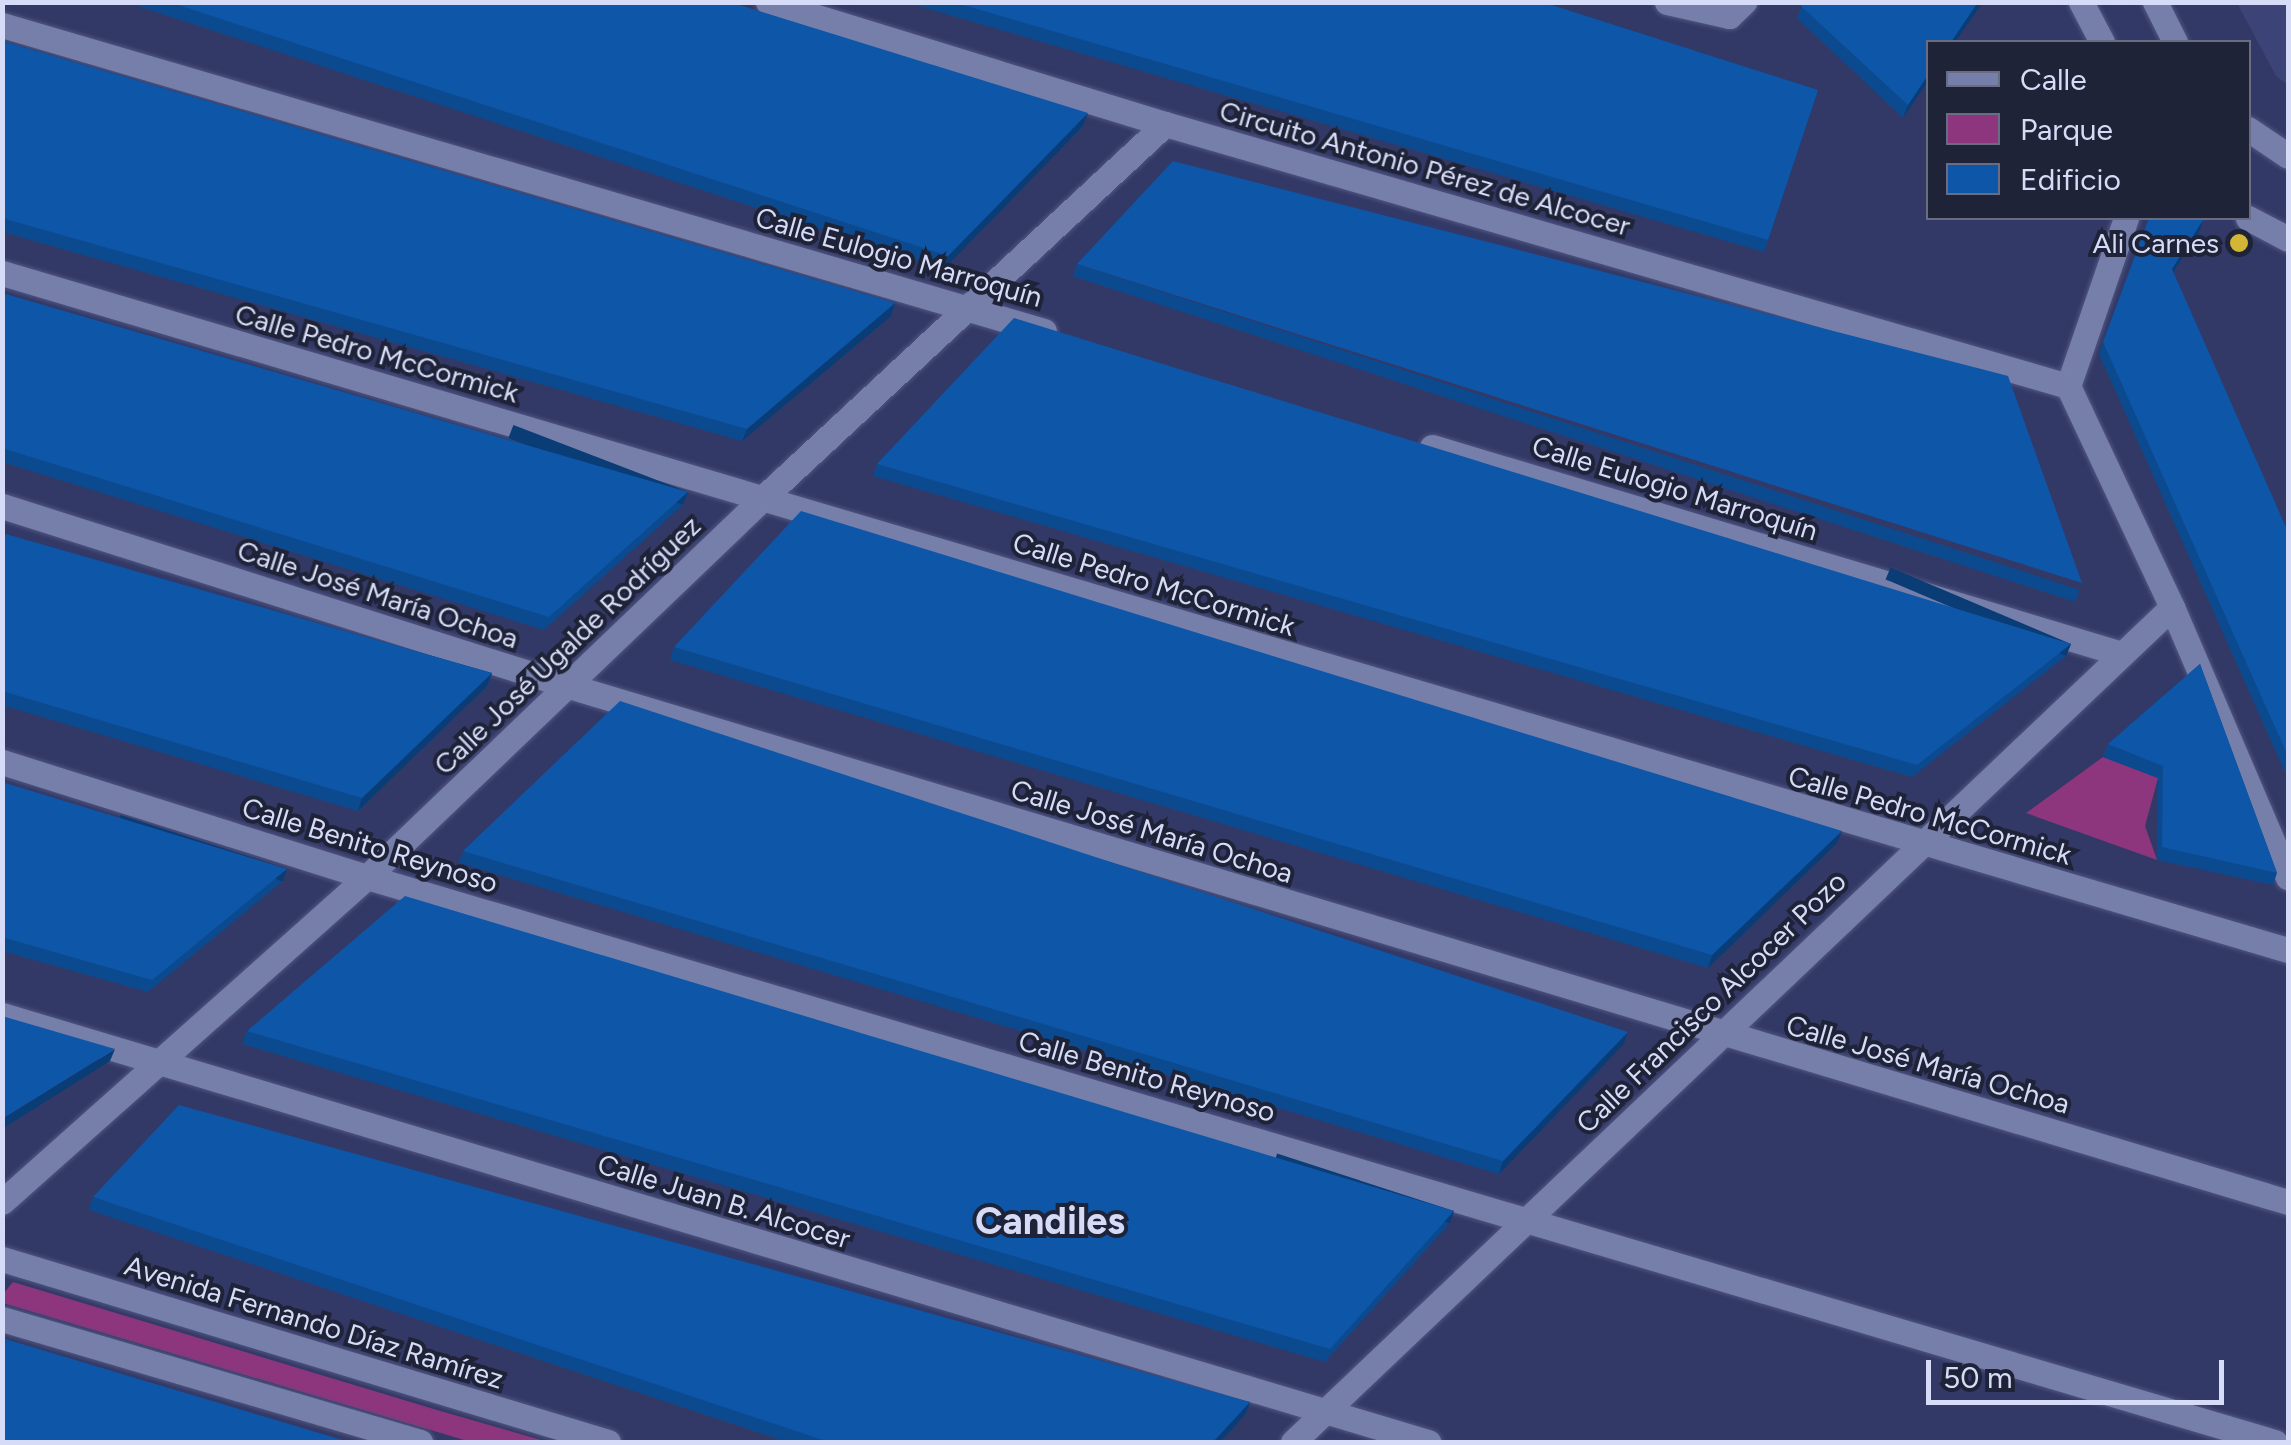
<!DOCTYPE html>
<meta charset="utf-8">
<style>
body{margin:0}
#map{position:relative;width:2291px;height:1445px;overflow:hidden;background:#333966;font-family:Figtree,sans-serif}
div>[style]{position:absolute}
.built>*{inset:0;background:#3c4376}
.green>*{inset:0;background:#8d367d}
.roads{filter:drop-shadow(0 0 2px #505680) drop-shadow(0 0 2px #505680)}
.minor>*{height:25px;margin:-12.5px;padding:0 12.5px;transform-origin:12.5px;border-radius:12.5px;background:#767faa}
.wall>*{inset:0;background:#0c4a90;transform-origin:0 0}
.shaded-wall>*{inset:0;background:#0a3c76;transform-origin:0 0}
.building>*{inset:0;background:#0e56a8}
.dots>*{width:28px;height:28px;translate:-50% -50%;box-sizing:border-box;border:5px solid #1f2337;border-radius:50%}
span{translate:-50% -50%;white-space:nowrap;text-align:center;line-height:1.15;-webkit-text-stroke:8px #1f2337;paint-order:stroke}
.street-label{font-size:28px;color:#d6dcf7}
.poi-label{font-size:28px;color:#d6dcf7}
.right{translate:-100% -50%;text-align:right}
.district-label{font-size:38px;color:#d6dcf7;font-weight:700}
.frame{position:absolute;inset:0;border:5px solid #d6dcf7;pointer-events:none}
.legend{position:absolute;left:1926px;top:40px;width:325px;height:180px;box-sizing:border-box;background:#1f2337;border:2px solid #686d84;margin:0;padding:12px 18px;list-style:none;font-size:30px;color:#d6dcf7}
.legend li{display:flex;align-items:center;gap:20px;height:50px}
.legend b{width:50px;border:2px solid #686d84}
.scale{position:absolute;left:1926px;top:1360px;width:298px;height:45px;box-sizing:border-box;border:5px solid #d6dcf7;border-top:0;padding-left:12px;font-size:30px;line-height:35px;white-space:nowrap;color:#d6dcf7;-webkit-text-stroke:8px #1f2337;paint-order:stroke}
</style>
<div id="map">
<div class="built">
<i style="clip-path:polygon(2237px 3px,2288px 3px,2288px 85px,2276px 76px)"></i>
</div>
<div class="green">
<i style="clip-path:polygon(2103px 757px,2158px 778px,2145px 826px,2157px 860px,2026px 813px)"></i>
<i style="clip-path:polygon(13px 1282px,437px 1410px,548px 1442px,471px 1442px,3px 1303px,3px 1294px)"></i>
</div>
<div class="roads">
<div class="minor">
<i style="left:768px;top:2px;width:415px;rotate:17.1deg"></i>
<i style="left:1165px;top:124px;width:940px;rotate:16.18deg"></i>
<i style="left:1667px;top:2px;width:64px;rotate:12.7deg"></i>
<i style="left:1729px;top:16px;width:21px;rotate:-43deg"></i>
<i style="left:2081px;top:2px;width:45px;rotate:62.3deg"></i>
<i style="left:2155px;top:2px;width:45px;rotate:63.4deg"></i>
<i style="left:2px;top:25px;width:1086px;rotate:16.37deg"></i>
<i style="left:2248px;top:129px;width:48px;rotate:34deg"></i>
<i style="left:2126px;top:218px;width:178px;rotate:109deg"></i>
<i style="left:2068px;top:386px;width:244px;rotate:64.8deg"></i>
<i style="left:2172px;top:607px;width:294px;rotate:66.8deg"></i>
<i style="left:2248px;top:218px;width:45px;rotate:27.7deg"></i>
<i style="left:2px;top:273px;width:2384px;rotate:16.5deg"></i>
<i style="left:1432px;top:447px;width:720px;rotate:16.7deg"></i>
<i style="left:2px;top:506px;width:595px;rotate:17.61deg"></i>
<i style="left:569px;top:686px;width:1795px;rotate:16.71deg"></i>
<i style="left:2px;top:762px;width:383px;rotate:17.5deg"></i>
<i style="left:367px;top:877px;width:1990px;rotate:16.5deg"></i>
<i style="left:2px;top:1015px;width:1489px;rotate:16.67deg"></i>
<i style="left:2px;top:1202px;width:489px;rotate:-41.7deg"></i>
<i style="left:367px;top:877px;width:548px;rotate:-43.74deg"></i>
<i style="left:763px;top:498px;width:549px;rotate:-42.93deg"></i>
<i style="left:2px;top:1259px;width:633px;rotate:16.8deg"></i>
<i style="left:2px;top:1319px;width:436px;rotate:16.4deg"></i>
<i style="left:1293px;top:1442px;width:1212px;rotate:-43.53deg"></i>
</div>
</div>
<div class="wall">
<i style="clip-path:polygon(125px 2px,730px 2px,1083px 126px,944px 269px)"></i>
<i style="clip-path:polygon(905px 2px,1542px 2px,1818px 90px,1764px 252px)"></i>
<i style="clip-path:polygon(1803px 2px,1983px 2px,1955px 42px,1928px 42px,1928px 81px,1903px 118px,1797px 18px)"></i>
<i style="clip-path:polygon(2px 41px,895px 303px,891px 316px,742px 441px,2px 232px)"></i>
<i style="clip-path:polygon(2149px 218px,2203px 220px,2199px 233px,2173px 272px,2288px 532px,2288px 779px,2099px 354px)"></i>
<i style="left:1077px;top:264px;width:1054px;height:13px;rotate:18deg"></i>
<i style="clip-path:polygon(2px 293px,688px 492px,683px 505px,544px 630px,2px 462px)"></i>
<i style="clip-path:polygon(877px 464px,2071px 644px,2066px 656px,1912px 777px,873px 476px)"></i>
<i style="clip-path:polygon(2px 533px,492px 673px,487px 686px,358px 811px,2px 705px)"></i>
<i style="clip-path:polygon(674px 647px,1837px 843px,1708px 968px,670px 660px)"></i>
<i style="clip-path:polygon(2200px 664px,2277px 873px,2273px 885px,2157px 860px,2158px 778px,2103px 757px,2108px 744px)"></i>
<i style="clip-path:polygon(2px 782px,283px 881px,148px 992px,2px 951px)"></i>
<i style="clip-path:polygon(463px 851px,1623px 1045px,1499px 1174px,459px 863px)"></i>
<i style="clip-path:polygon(247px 1031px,1450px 1223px,1325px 1362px,242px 1044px)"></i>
<i style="clip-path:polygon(93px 1197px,1250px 1402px,1245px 1415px,1220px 1442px,787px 1442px,89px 1210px)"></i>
</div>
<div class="shaded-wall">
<i style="clip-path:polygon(1978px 2px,1983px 2px,1955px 42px,1951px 42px)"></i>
<i style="clip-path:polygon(1928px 75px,1928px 81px,1903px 118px,1908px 105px)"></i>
<i style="clip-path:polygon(1088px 113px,1083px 126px,944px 269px,948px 256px)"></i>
<i style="clip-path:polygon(2203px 220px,2199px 233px,2167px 281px,2172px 269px)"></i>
<i style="clip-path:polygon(895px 303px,891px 316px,742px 441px,747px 429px)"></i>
<i style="left:688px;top:492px;width:14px;height:187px;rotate:111deg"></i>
<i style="left:2071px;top:644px;width:13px;height:196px;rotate:113deg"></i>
<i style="clip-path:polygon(492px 673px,487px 686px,358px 811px,362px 798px)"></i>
<i style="clip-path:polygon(1842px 831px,1837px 843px,1708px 968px,1712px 955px)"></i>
<i style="left:287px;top:869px;width:13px;height:175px;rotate:108deg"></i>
<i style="clip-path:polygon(1628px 1032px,1623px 1045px,1499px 1174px,1503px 1161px)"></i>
<i style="clip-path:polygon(115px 1049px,110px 1061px,2px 1129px,2px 1119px)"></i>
<i style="left:1454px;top:1211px;width:13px;height:186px;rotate:108deg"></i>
<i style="clip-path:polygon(1250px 1402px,1245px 1415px,1220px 1442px,1213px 1442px)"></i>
</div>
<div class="building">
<i style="clip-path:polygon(169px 2px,730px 2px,1088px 113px,948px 256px)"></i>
<i style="clip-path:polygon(953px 2px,1542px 2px,1818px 90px,1768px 240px)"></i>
<i style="clip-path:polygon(1803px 2px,1978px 2px,1951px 42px,1928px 42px,1928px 75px,1908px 105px,1801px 6px)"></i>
<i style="clip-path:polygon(2px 41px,895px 303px,747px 429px,2px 218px)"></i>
<i style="clip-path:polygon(1173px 161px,2008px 376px,2082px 583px,1077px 264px)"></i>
<i style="clip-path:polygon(2149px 218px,2197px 218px,2203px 220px,2172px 269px,2288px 532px,2288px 756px,2103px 342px)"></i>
<i style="clip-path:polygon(2px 293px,688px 492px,549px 617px,2px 448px)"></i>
<i style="clip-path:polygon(1014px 318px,2071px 644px,1917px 765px,877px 464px)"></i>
<i style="clip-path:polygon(801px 511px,1842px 831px,1712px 955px,674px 647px)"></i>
<i style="clip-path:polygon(2px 533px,492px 673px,362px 798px,2px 691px)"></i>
<i style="clip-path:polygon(2200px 664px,2277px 873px,2162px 847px,2163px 766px,2108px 744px)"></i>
<i style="clip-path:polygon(620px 701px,1628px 1032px,1503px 1161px,463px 851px)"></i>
<i style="clip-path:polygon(2px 782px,287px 869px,152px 980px,2px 937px)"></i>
<i style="clip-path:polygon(405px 896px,1454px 1211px,1330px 1349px,247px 1031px)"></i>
<i style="clip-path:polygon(2px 1016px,115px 1049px,2px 1119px)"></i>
<i style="clip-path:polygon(179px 1105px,1250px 1402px,1213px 1442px,829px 1442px,93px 1197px)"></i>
<i style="clip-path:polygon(2px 1338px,349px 1442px,2px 1442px)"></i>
</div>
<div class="dots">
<i style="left:2239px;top:243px;background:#d3b635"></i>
</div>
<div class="street-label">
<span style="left:1425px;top:168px;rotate:16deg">Circuito Antonio Pérez de Alcocer</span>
<span style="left:899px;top:257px;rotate:16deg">Calle Eulogio Marroquín</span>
<span style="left:377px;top:353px;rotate:16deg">Calle Pedro McCormick</span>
<span style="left:1675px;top:488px;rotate:17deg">Calle Eulogio Marroquín</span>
<span style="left:1154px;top:584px;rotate:17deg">Calle Pedro McCormick</span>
<span style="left:378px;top:594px;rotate:18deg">Calle José María Ochoa</span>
<span style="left:567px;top:645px;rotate:-44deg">Calle José Ugalde Rodríguez</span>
<span style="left:1930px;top:815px;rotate:16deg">Calle Pedro McCormick</span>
<span style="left:1152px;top:831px;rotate:17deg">Calle José María Ochoa</span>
<span style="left:370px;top:845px;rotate:17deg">Calle Benito Reynoso</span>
<span style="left:1711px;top:1002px;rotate:-44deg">Calle Francisco Alcocer Pozo</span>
<span style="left:1928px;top:1064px;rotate:16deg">Calle José María Ochoa</span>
<span style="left:1147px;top:1076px;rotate:16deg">Calle Benito Reynoso</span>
<span style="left:724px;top:1201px;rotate:17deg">Calle Juan B. Alcocer</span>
<span style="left:314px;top:1322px;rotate:17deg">Avenida Fernando Díaz Ramírez</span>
</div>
<div class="poi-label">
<span class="right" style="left:2219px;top:243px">Ali Carnes</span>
</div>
<div class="district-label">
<span style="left:1050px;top:1222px">Candiles</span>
</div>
<div class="frame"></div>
<ul class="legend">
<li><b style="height:12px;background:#767faa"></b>Calle</li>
<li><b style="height:28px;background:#8d367d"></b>Parque</li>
<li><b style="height:28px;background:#0e56a8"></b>Edificio</li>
</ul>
<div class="scale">50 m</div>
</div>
